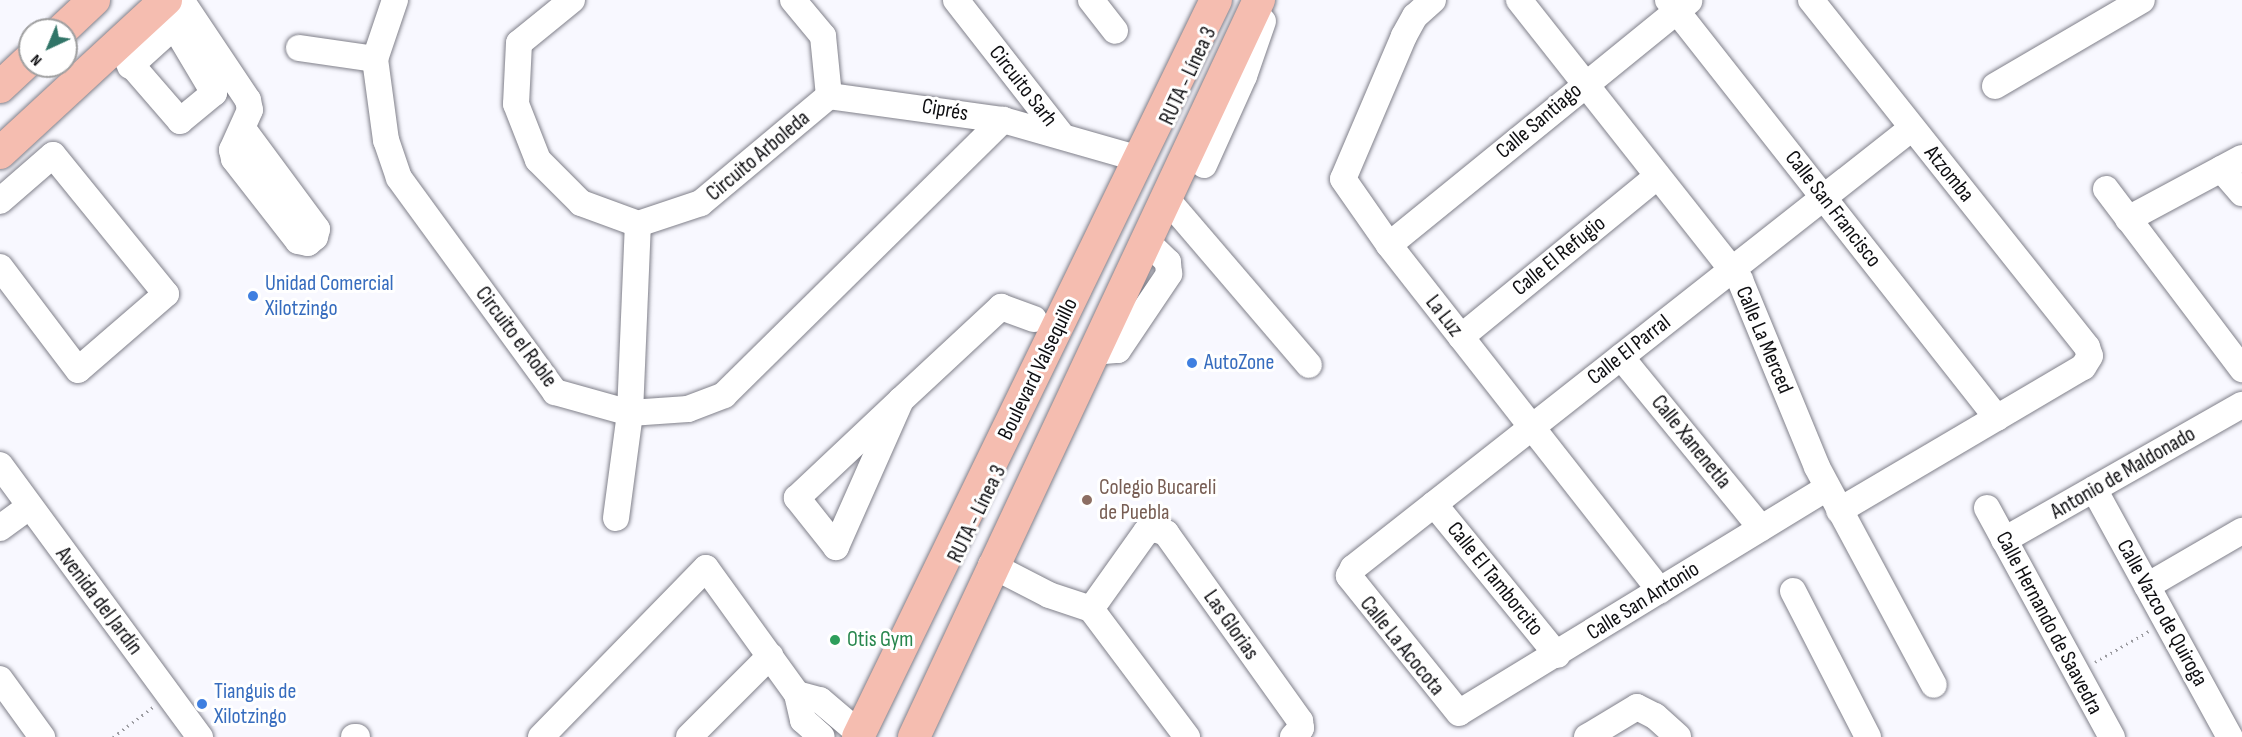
<!DOCTYPE html>
<meta charset="utf-8">
<style>
body{margin:0}
#map{position:relative;width:2242px;height:737px;overflow:hidden;background:#f8f8ff;font-family:"Sofia Sans Condensed",sans-serif}
div>[style]{position:absolute}
.path>*{height:3px;margin-top:-1.5px;transform-origin:0;background:repeating-linear-gradient(90deg,#9c9ca1 0 1.5px,transparent 0 6px)}
.roads{filter:drop-shadow(0 0 2px #80808a) drop-shadow(0 0 2px #80808a)}
.minor>*{height:26px;margin:-13px;padding:0 13px;transform-origin:13px;border-radius:13px;background:#fff}
.major>*{height:32px;margin:-16px;padding:0 16px;transform-origin:16px;border-radius:16px;background:#f5bdb0}
.dots>*{width:16px;height:16px;translate:-50% -50%;box-sizing:border-box;border:3px solid #fff;border-radius:50%}
span{translate:-50% -50%;white-space:nowrap;text-align:center;line-height:1.15;-webkit-text-stroke:6px #fff;paint-order:stroke}
.street-label{font-size:22px;color:#0f0f12}
.shop-label{font-size:22px;color:#366cbe}
.left{translate:0 -50%;text-align:left}
.education-label{font-size:22px;color:#785e54}
.leisure-label{font-size:22px;color:#27864d}
.north{position:absolute;left:18px;top:18px;width:60px;height:60px;box-sizing:border-box;background:#fff;border:2px solid #9f9fa0;border-radius:50%;rotate:224deg;font-size:16px;font-weight:700;line-height:24px;text-align:center;color:#0f0f12}
.north::after{content:'';display:block;margin:auto;width:21px;height:27px;background:#317568;clip-path:polygon(50% 0,100% 100%,50% 72%,0 100%)}
</style>
<div id="map">
<div class="path">
<i style="left:2095px;top:662px;width:62px;rotate:-29.9deg"></i>
<i style="left:113px;top:737px;width:50px;rotate:-36.9deg"></i>
</div>
<div class="roads">
<div class="minor">
<i style="left:181px;top:0;width:120px;rotate:56.2deg"></i>
<i style="left:248px;top:100px;width:10px;rotate:79deg"></i>
<i style="left:250px;top:110px;width:44px;rotate:114.2deg"></i>
<i style="left:232px;top:150px;width:9px;rotate:77deg"></i>
<i style="left:234px;top:159px;width:104px;rotate:52deg"></i>
<i style="left:298px;top:241px;width:10px;rotate:11deg"></i>
<i style="left:308px;top:243px;width:9px;rotate:-41deg"></i>
<i style="left:315px;top:237px;width:8px;rotate:-76deg"></i>
<i style="left:317px;top:229px;width:124px;rotate:-126.5deg"></i>
<i style="left:395px;top:0;width:62px;rotate:108.7deg"></i>
<i style="left:375px;top:59px;width:82px;rotate:82.3deg"></i>
<i style="left:386px;top:140px;width:40px;rotate:71.1deg"></i>
<i style="left:399px;top:178px;width:265px;rotate:53.9deg"></i>
<i style="left:555px;top:392px;width:78px;rotate:15.6deg"></i>
<i style="left:630px;top:413px;width:58px;rotate:-3.9deg"></i>
<i style="left:688px;top:409px;width:39px;rotate:-21deg"></i>
<i style="left:724px;top:395px;width:392px;rotate:-44.6deg"></i>
<i style="left:572px;top:0;width:68px;rotate:140.9deg"></i>
<i style="left:519px;top:43px;width:61px;rotate:92.8deg"></i>
<i style="left:516px;top:104px;width:60px;rotate:68.6deg"></i>
<i style="left:538px;top:160px;width:61px;rotate:45deg"></i>
<i style="left:581px;top:203px;width:61px;rotate:20.2deg"></i>
<i style="left:638px;top:224px;width:66px;rotate:-18.4deg"></i>
<i style="left:701px;top:203px;width:167px;rotate:-39.9deg"></i>
<i style="left:793px;top:0;width:47px;rotate:50.2deg"></i>
<i style="left:823px;top:36px;width:60px;rotate:84.3deg"></i>
<i style="left:956px;top:0;width:169px;rotate:52deg"></i>
<i style="left:1091px;top:0;width:39px;rotate:52deg"></i>
<i style="left:1433px;top:0;width:24px;rotate:138deg"></i>
<i style="left:1415px;top:16px;width:23px;rotate:119deg"></i>
<i style="left:1404px;top:36px;width:155px;rotate:113.1deg"></i>
<i style="left:1343px;top:179px;width:80px;rotate:55.1deg"></i>
<i style="left:1389px;top:245px;width:439px;rotate:51.9deg"></i>
<i style="left:1519px;top:0;width:357px;rotate:51.7deg"></i>
<i style="left:1740px;top:280px;width:202px;rotate:67.6deg"></i>
<i style="left:1817px;top:467px;width:247px;rotate:61.8deg"></i>
<i style="left:1668px;top:0;width:532px;rotate:51.79deg"></i>
<i style="left:1811px;top:0;width:443px;rotate:51.5deg"></i>
<i style="left:2087px;top:347px;width:9px;rotate:72deg"></i>
<i style="left:2090px;top:356px;width:13px;rotate:122deg"></i>
<i style="left:2083px;top:367px;width:283px;rotate:149.5deg"></i>
<i style="left:116px;top:47px;width:98px;rotate:49.1deg"></i>
<i style="left:180px;top:121px;width:44px;rotate:-39.5deg"></i>
<i style="left:214px;top:93px;width:104px;rotate:-120.8deg"></i>
<i style="left:299px;top:48px;width:77px;rotate:8.2deg"></i>
<i style="left:130px;top:66px;width:57px;rotate:-42.1deg"></i>
<i style="left:1995px;top:86px;width:170px;rotate:-30.3deg"></i>
<i style="left:829px;top:96px;width:176px;rotate:7.9deg"></i>
<i style="left:1003px;top:120px;width:142px;rotate:15.9deg"></i>
<i style="left:1204px;top:165px;width:98px;rotate:-65.8deg"></i>
<i style="left:1244px;top:76px;width:58px;rotate:-70.9deg"></i>
<i style="left:2221px;top:169px;width:32px;rotate:49deg"></i>
<i style="left:2106px;top:189px;width:226px;rotate:52.9deg"></i>
<i style="left:1165px;top:197px;width:221px;rotate:49.4deg"></i>
<i style="left:0;top:201px;width:70px;rotate:-41deg"></i>
<i style="left:53px;top:155px;width:179px;rotate:50.9deg"></i>
<i style="left:166px;top:294px;width:116px;rotate:139.2deg"></i>
<i style="left:78px;top:370px;width:129px;rotate:-127.1deg"></i>
<i style="left:2128px;top:219px;width:129px;rotate:-28.2deg"></i>
<i style="left:1389px;top:245px;width:387px;rotate:-39.1deg"></i>
<i style="left:1461px;top:337px;width:254px;rotate:-39.3deg"></i>
<i style="left:1093px;top:352px;width:25px;rotate:-5deg"></i>
<i style="left:1118px;top:350px;width:92px;rotate:-56.1deg"></i>
<i style="left:1169px;top:274px;width:12px;rotate:-95deg"></i>
<i style="left:1168px;top:262px;width:32px;rotate:-136deg"></i>
<i style="left:1621px;top:357px;width:221px;rotate:50.7deg"></i>
<i style="left:901px;top:400px;width:161px;rotate:113.9deg"></i>
<i style="left:836px;top:547px;width:63px;rotate:-128.5deg"></i>
<i style="left:797px;top:498px;width:143px;rotate:-43.3deg"></i>
<i style="left:901px;top:400px;width:137px;rotate:-42.9deg"></i>
<i style="left:1001px;top:307px;width:35px;rotate:20deg"></i>
<i style="left:0;top:465px;width:338px;rotate:53.7deg"></i>
<i style="left:1827px;top:488px;width:431px;rotate:148.6deg"></i>
<i style="left:1459px;top:713px;width:176px;rotate:-128.8deg"></i>
<i style="left:1349px;top:576px;width:9px;rotate:-63deg"></i>
<i style="left:1353px;top:568px;width:711px;rotate:-38.21deg"></i>
<i style="left:2094px;top:489px;width:283px;rotate:61.3deg"></i>
<i style="left:1434px;top:504px;width:195px;rotate:50.8deg"></i>
<i style="left:1987px;top:508px;width:261px;rotate:61.4deg"></i>
<i style="left:616px;top:518px;width:106px;rotate:-82.4deg"></i>
<i style="left:630px;top:413px;width:189px;rotate:-87.6deg"></i>
<i style="left:0;top:528px;width:36px;rotate:-36deg"></i>
<i style="left:2004px;top:540px;width:274px;rotate:-29.6deg"></i>
<i style="left:991px;top:565px;width:65px;rotate:27.3deg"></i>
<i style="left:1049px;top:595px;width:44px;rotate:18.4deg"></i>
<i style="left:1091px;top:609px;width:160px;rotate:53.1deg"></i>
<i style="left:2147px;top:586px;width:110px;rotate:-30.1deg"></i>
<i style="left:1793px;top:591px;width:164px;rotate:62.8deg"></i>
<i style="left:1091px;top:609px;width:95px;rotate:-54.5deg"></i>
<i style="left:1146px;top:532px;width:9px;rotate:-18deg"></i>
<i style="left:1155px;top:529px;width:12px;rotate:20deg"></i>
<i style="left:1166px;top:533px;width:231px;rotate:54.5deg"></i>
<i style="left:1300px;top:721px;width:7px;rotate:82deg"></i>
<i style="left:1301px;top:728px;width:12px;rotate:132deg"></i>
<i style="left:0;top:679px;width:72px;rotate:54.1deg"></i>
<i style="left:797px;top:694px;width:24px;rotate:15deg"></i>
<i style="left:820px;top:700px;width:52px;rotate:40.4deg"></i>
<i style="left:354px;top:737px;width:3px"></i>
<i style="left:541px;top:737px;width:236px;rotate:-45.7deg"></i>
<i style="left:706px;top:568px;width:155px;rotate:54.2deg"></i>
<i style="left:797px;top:694px;width:27px;rotate:77deg"></i>
<i style="left:803px;top:720px;width:25px;rotate:42deg"></i>
<i style="left:689px;top:737px;width:115px;rotate:-45deg"></i>
<i style="left:1587px;top:737px;width:58px;rotate:-31deg"></i>
<i style="left:1637px;top:707px;width:20px;rotate:27deg"></i>
<i style="left:1655px;top:716px;width:31px;rotate:42deg"></i>
</div>
<div class="major">
<i style="left:62px;top:30px;width:44px;rotate:-43.2deg"></i>
<i style="left:0;top:87px;width:41px;rotate:-43deg"></i>
<i style="left:0;top:153px;width:226px;rotate:-42.7deg"></i>
<i style="left:858px;top:737px;width:819px;rotate:-64.09deg"></i>
<i style="left:914px;top:737px;width:814px;rotate:-64.92deg"></i>
</div>
</div>
<div class="dots">
<i style="left:253px;top:296px;background:#3f7fe0"></i>
<i style="left:1192px;top:363px;background:#3f7fe0"></i>
<i style="left:1087px;top:500px;background:#8d6e63"></i>
<i style="left:835px;top:640px;background:#2e9e5b"></i>
<i style="left:202px;top:704px;background:#3f7fe0"></i>
</div>
<div class="street-label">
<span style="left:1188px;top:76px;rotate:-65deg">RUTA - Línea 3</span>
<span style="left:1023px;top:86px;rotate:52deg">Circuito Sarh</span>
<span style="left:945px;top:110px;rotate:10deg">Ciprés</span>
<span style="left:1539px;top:121px;rotate:-40deg">Calle Santiago</span>
<span style="left:758px;top:156px;rotate:-40deg">Circuito Arboleda</span>
<span style="left:1949px;top:174px;rotate:51deg">Atzomba</span>
<span style="left:1833px;top:209px;rotate:52deg">Calle San Francisco</span>
<span style="left:1559px;top:256px;rotate:-39deg">Calle El Refugio</span>
<span style="left:1444px;top:316px;rotate:52deg">La Luz</span>
<span style="left:516px;top:337px;rotate:53deg">Circuito el Roble</span>
<span style="left:1764px;top:340px;rotate:67deg">Calle La Merced</span>
<span style="left:1629px;top:350px;rotate:-38deg">Calle El Parral</span>
<span style="left:1038px;top:369px;rotate:-64deg">Boulevard Valsequillo</span>
<span style="left:1691px;top:442px;rotate:51deg">Calle Xanenetla</span>
<span style="left:2123px;top:473px;rotate:-30deg">Antonio de Maldonado</span>
<span style="left:977px;top:514px;rotate:-64deg">RUTA - Línea 3</span>
<span style="left:1495px;top:579px;rotate:51deg">Calle El Tamborcito</span>
<span style="left:99px;top:601px;rotate:53deg">Avenida del Jardín</span>
<span style="left:1643px;top:601px;rotate:-32deg">Calle San Antonio</span>
<span style="left:2162px;top:613px;rotate:61deg">Calle Vazco de Quiroga</span>
<span style="left:2049px;top:623px;rotate:62deg">Calle Hernando de Saavedra</span>
<span style="left:1231px;top:625px;rotate:55deg">Las Glorias</span>
<span style="left:1402px;top:646px;rotate:51deg">Calle La Acocota</span>
</div>
<div class="shop-label">
<span class="left" style="left:265px;top:296px">Unidad Comercial<br>Xilotzingo</span>
<span class="left" style="left:1204px;top:363px">AutoZone</span>
<span class="left" style="left:214px;top:704px">Tianguis de<br>Xilotzingo</span>
</div>
<div class="education-label">
<span class="left" style="left:1099px;top:500px">Colegio Bucareli<br>de Puebla</span>
</div>
<div class="leisure-label">
<span class="left" style="left:847px;top:640px">Otis Gym</span>
</div>
<div class="north">N</div>
</div>
